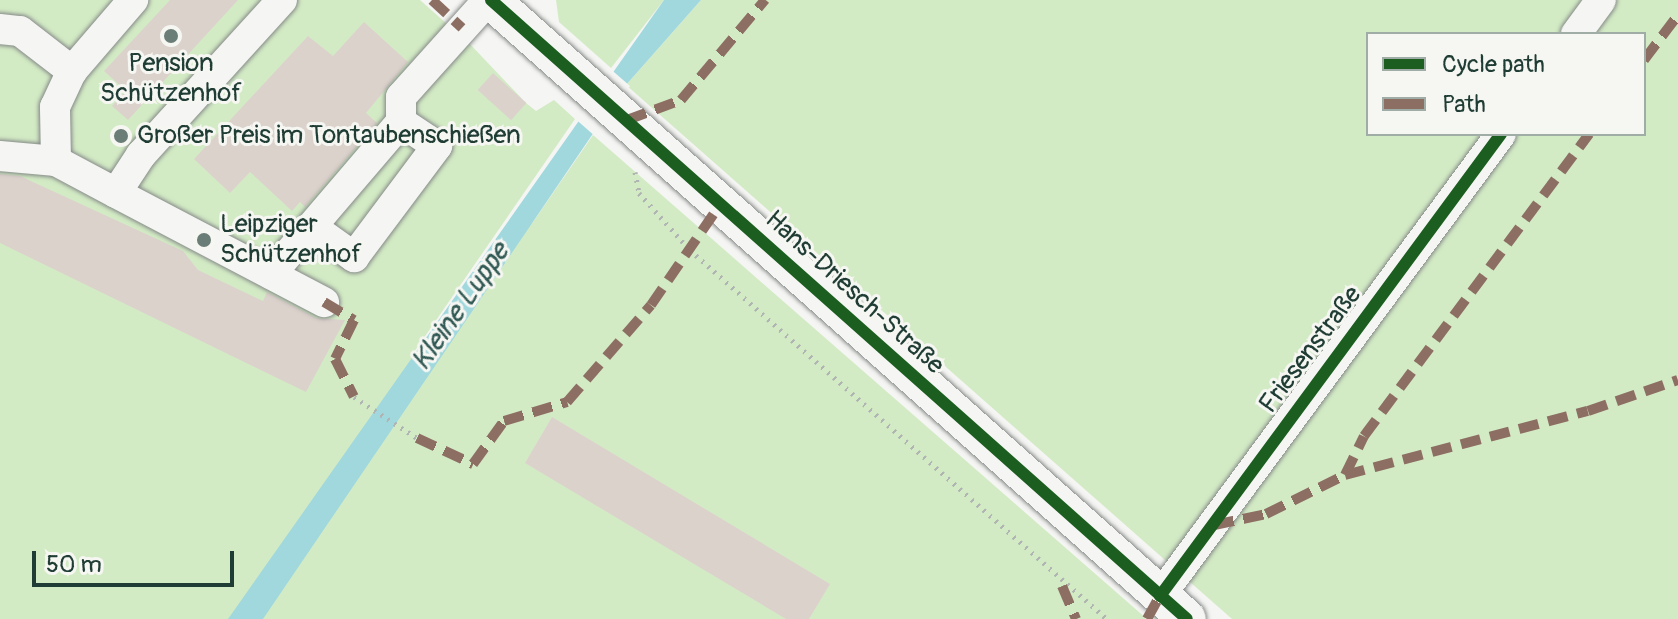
<!DOCTYPE html>
<meta charset="utf-8">
<style>
body{margin:0}
#map{position:relative;width:1678px;height:619px;overflow:hidden;background:#f5f5f3;font-family:Pangolin,sans-serif}
div>[style]{position:absolute}
.green>*{inset:0;background:#d3ebc5}
.water>*{inset:0;background:#a0d8de}
.pier>*{inset:0;background:#f5f5f3}
.building>*{inset:0;background:#dcd2cc;transform-origin:0 0}
.path>*{height:5px;margin-top:-2.5px;transform-origin:0;background:repeating-linear-gradient(90deg,#b0b4b2 0 2px,transparent 0 8px)}
.roads{filter:drop-shadow(0 0 2px #858a88) drop-shadow(0 0 2px #858a88)}
.minor>*{height:30px;margin:-15px;padding:0 15px;transform-origin:15px;border-radius:15px;background:#f5f5f3}
.major>*{height:38px;margin:-19px;padding:0 19px;transform-origin:19px;border-radius:19px;background:#f5f5f3}
.quiet>*{height:10px;margin-top:-5px;transform-origin:0;background:repeating-linear-gradient(90deg,#8d6e63 0 20px,transparent 0 30px)}
.cycleway>*{height:12px;margin:-6px;padding:0 6px;transform-origin:6px;border-radius:6px;background:#1b5e20}
.dots>*{width:22px;height:22px;translate:-50% -50%;box-sizing:border-box;border:4px solid #f6f6f2;border-radius:50%}
span{translate:-50% -50%;white-space:nowrap;text-align:center;line-height:1.15;-webkit-text-stroke:6px #f6f6f2;paint-order:stroke}
.poi-label{font-size:26px;color:#1f3d34}
.left{translate:0 -50%;text-align:left}
.street-label{font-size:26px;color:#1f3d34}
.water-label{font-size:28px;color:#315954;font-style:italic}
.legend{position:absolute;left:1366px;top:32px;width:280px;height:104px;box-sizing:border-box;background:#f6f6f2;border:2px solid #a0aca6;margin:0;padding:10px 14px;list-style:none;font-size:24px;color:#1f3d34}
.legend li{display:flex;align-items:center;gap:16px;height:40px}
.legend b{width:40px;border:2px solid #a0aca6}
.scale{position:absolute;left:32px;top:551px;width:202px;height:36px;box-sizing:border-box;border:4px solid #1f3d34;border-top:0;padding-left:10px;font-size:24px;line-height:28px;white-space:nowrap;color:#1f3d34;-webkit-text-stroke:6px #f6f6f2;paint-order:stroke}
</style>
<div id="map">
<div class="green">
<i style="clip-path:polygon(0 0,420px 0,447px 24px,439px 34px,468px 42px,526px 103px,536px 111px,554px 100px,575px 119px,410px 358px,533px 222px,593px 135px,1147px 619px,0 619px)"></i>
<i style="clip-path:polygon(556px 0,664px 0,611px 68px,559px 22px)"></i>
<i style="clip-path:polygon(evenodd,701px 0,1678px 0,1678px 619px,1232px 619px,626px 85px,701px 0,1368px 34px,1644px 34px,1644px 134px,1368px 134px,1368px 34px)"></i>
</div>
<div class="water">
<i style="clip-path:polygon(664px 0,701px 0,626px 85px,263px 619px,228px 619px)"></i>
</div>
<div class="pier">
<i style="clip-path:polygon(607px 66px,630px 86px,596px 137px,572px 116px)"></i>
</div>
<div class="building">
<i style="clip-path:polygon(170px 0,238px 0,128px 120px,112px 106px,126px 91px,104px 71px)"></i>
<i style="clip-path:polygon(364px 22px,408px 62px,366px 113px,377px 123px,305px 207px,300px 202px,292px 211px,250px 172px,230px 193px,194px 159px,308px 36px,333px 56px)"></i>
<i style="left:493px;top:73px;width:45px;height:23px;rotate:42deg"></i>
<i style="clip-path:polygon(0 174px,20px 176px,183px 251px,198px 270px,263px 301px,267px 292px,316px 318px,345px 320px,306px 392px,0 243px)"></i>
<i style="clip-path:polygon(552px 417px,830px 584px,809px 619px,786px 619px,525px 463px)"></i>
</div>
<div class="path">
<i style="left:635px;top:172px;width:21px;rotate:79deg"></i>
<i style="left:639px;top:193px;width:76px;rotate:48.2deg"></i>
<i style="left:690px;top:250px;width:557px;rotate:41.51deg"></i>
<i style="left:354px;top:397px;width:75px;rotate:33.1deg"></i>
</div>
<div class="roads">
<div class="minor">
<i style="left:282px;top:0;width:210px;rotate:132.3deg"></i>
<i style="left:141px;top:155px;width:45px;rotate:123.3deg"></i>
<i style="left:116px;top:193px;width:235px;rotate:27.7deg"></i>
<i style="left:0;top:29px;width:20px;rotate:6deg"></i>
<i style="left:20px;top:31px;width:66px;rotate:37.6deg"></i>
<i style="left:1576px;top:34px;width:42px;rotate:-53.7deg"></i>
<i style="left:0;top:156px;width:56px;rotate:5.1deg"></i>
<i style="left:56px;top:161px;width:68px;rotate:28.1deg"></i>
<i style="left:56px;top:161px;width:54px;rotate:-91.1deg"></i>
<i style="left:55px;top:107px;width:40px;rotate:-65deg"></i>
<i style="left:72px;top:71px;width:94px;rotate:-49.3deg"></i>
<i style="left:312px;top:227px;width:52px;rotate:35.5deg"></i>
<i style="left:354px;top:257px;width:139px;rotate:-53.2deg"></i>
<i style="left:437px;top:146px;width:43px;rotate:-146.3deg"></i>
<i style="left:401px;top:122px;width:25px;rotate:-90deg"></i>
<i style="left:401px;top:97px;width:130px;rotate:-48.1deg"></i>
<i style="left:271px;top:274px;width:200px;rotate:-49.5deg"></i>
<i style="left:1160px;top:596px;width:574px;rotate:-53.57deg"></i>
</div>
<div class="major">
<i style="left:491px;top:0;width:931px;rotate:41.65deg"></i>
</div>
</div>
<div class="quiet">
<i style="left:432px;top:0;width:41px;rotate:43deg"></i>
<i style="left:1644px;top:60px;width:56px;rotate:-52.9deg"></i>
<i style="left:627px;top:120px;width:58px;rotate:-20.3deg"></i>
<i style="left:681px;top:100px;width:131px;rotate:-50deg"></i>
<i style="left:324px;top:302px;width:35px;rotate:31deg"></i>
<i style="left:354px;top:320px;width:43px;rotate:116deg"></i>
<i style="left:335px;top:359px;width:42px;rotate:63.4deg"></i>
<i style="left:417px;top:438px;width:62px;rotate:24.9deg"></i>
<i style="left:473px;top:464px;width:53px;rotate:-54.2deg"></i>
<i style="left:504px;top:421px;width:66px;rotate:-16.8deg"></i>
<i style="left:567px;top:402px;width:128px;rotate:-49.1deg"></i>
<i style="left:651px;top:305px;width:124px;rotate:-55.5deg"></i>
<i style="left:1345px;top:475px;width:43px;rotate:-64deg"></i>
<i style="left:1364px;top:436px;width:377px;rotate:-53.3deg"></i>
<i style="left:1214px;top:525px;width:53px;rotate:-11.9deg"></i>
<i style="left:1266px;top:514px;width:88px;rotate:-26.3deg"></i>
<i style="left:1345px;top:475px;width:251px;rotate:-14.8deg"></i>
<i style="left:1588px;top:411px;width:95px;rotate:-19deg"></i>
<i style="left:1062px;top:586px;width:36px;rotate:67deg"></i>
<i style="left:1147px;top:619px;width:26px;rotate:-61deg"></i>
</div>
<div class="cycleway">
<i style="left:491px;top:0;width:931px;rotate:41.65deg"></i>
<i style="left:1160px;top:596px;width:574px;rotate:-53.57deg"></i>
</div>
<div class="dots">
<i style="left:171px;top:36px;background:#6a7d77"></i>
<i style="left:121px;top:136px;background:#6a7d77"></i>
<i style="left:204px;top:240px;background:#6a7d77"></i>
</div>
<div class="poi-label">
<span style="left:171px;top:79px">Pension<br>Schützenhof</span>
<span class="left" style="left:137px;top:136px">Großer Preis im Tontaubenschießen</span>
<span class="left" style="left:220px;top:240px">Leipziger<br>Schützenhof</span>
</div>
<div class="street-label">
<span style="left:854px;top:293px;rotate:42deg">Hans-Driesch-Straße</span>
<span style="left:1311px;top:350px;rotate:-53deg">Friesenstraße</span>
</div>
<div class="water-label">
<span style="left:461px;top:307px;rotate:-55deg">Kleine Luppe</span>
</div>
<ul class="legend">
<li><b style="height:10px;background:#1b5e20"></b>Cycle path</li>
<li><b style="height:10px;background:#8d6e63"></b>Path</li>
</ul>
<div class="scale">50 m</div>
</div>
